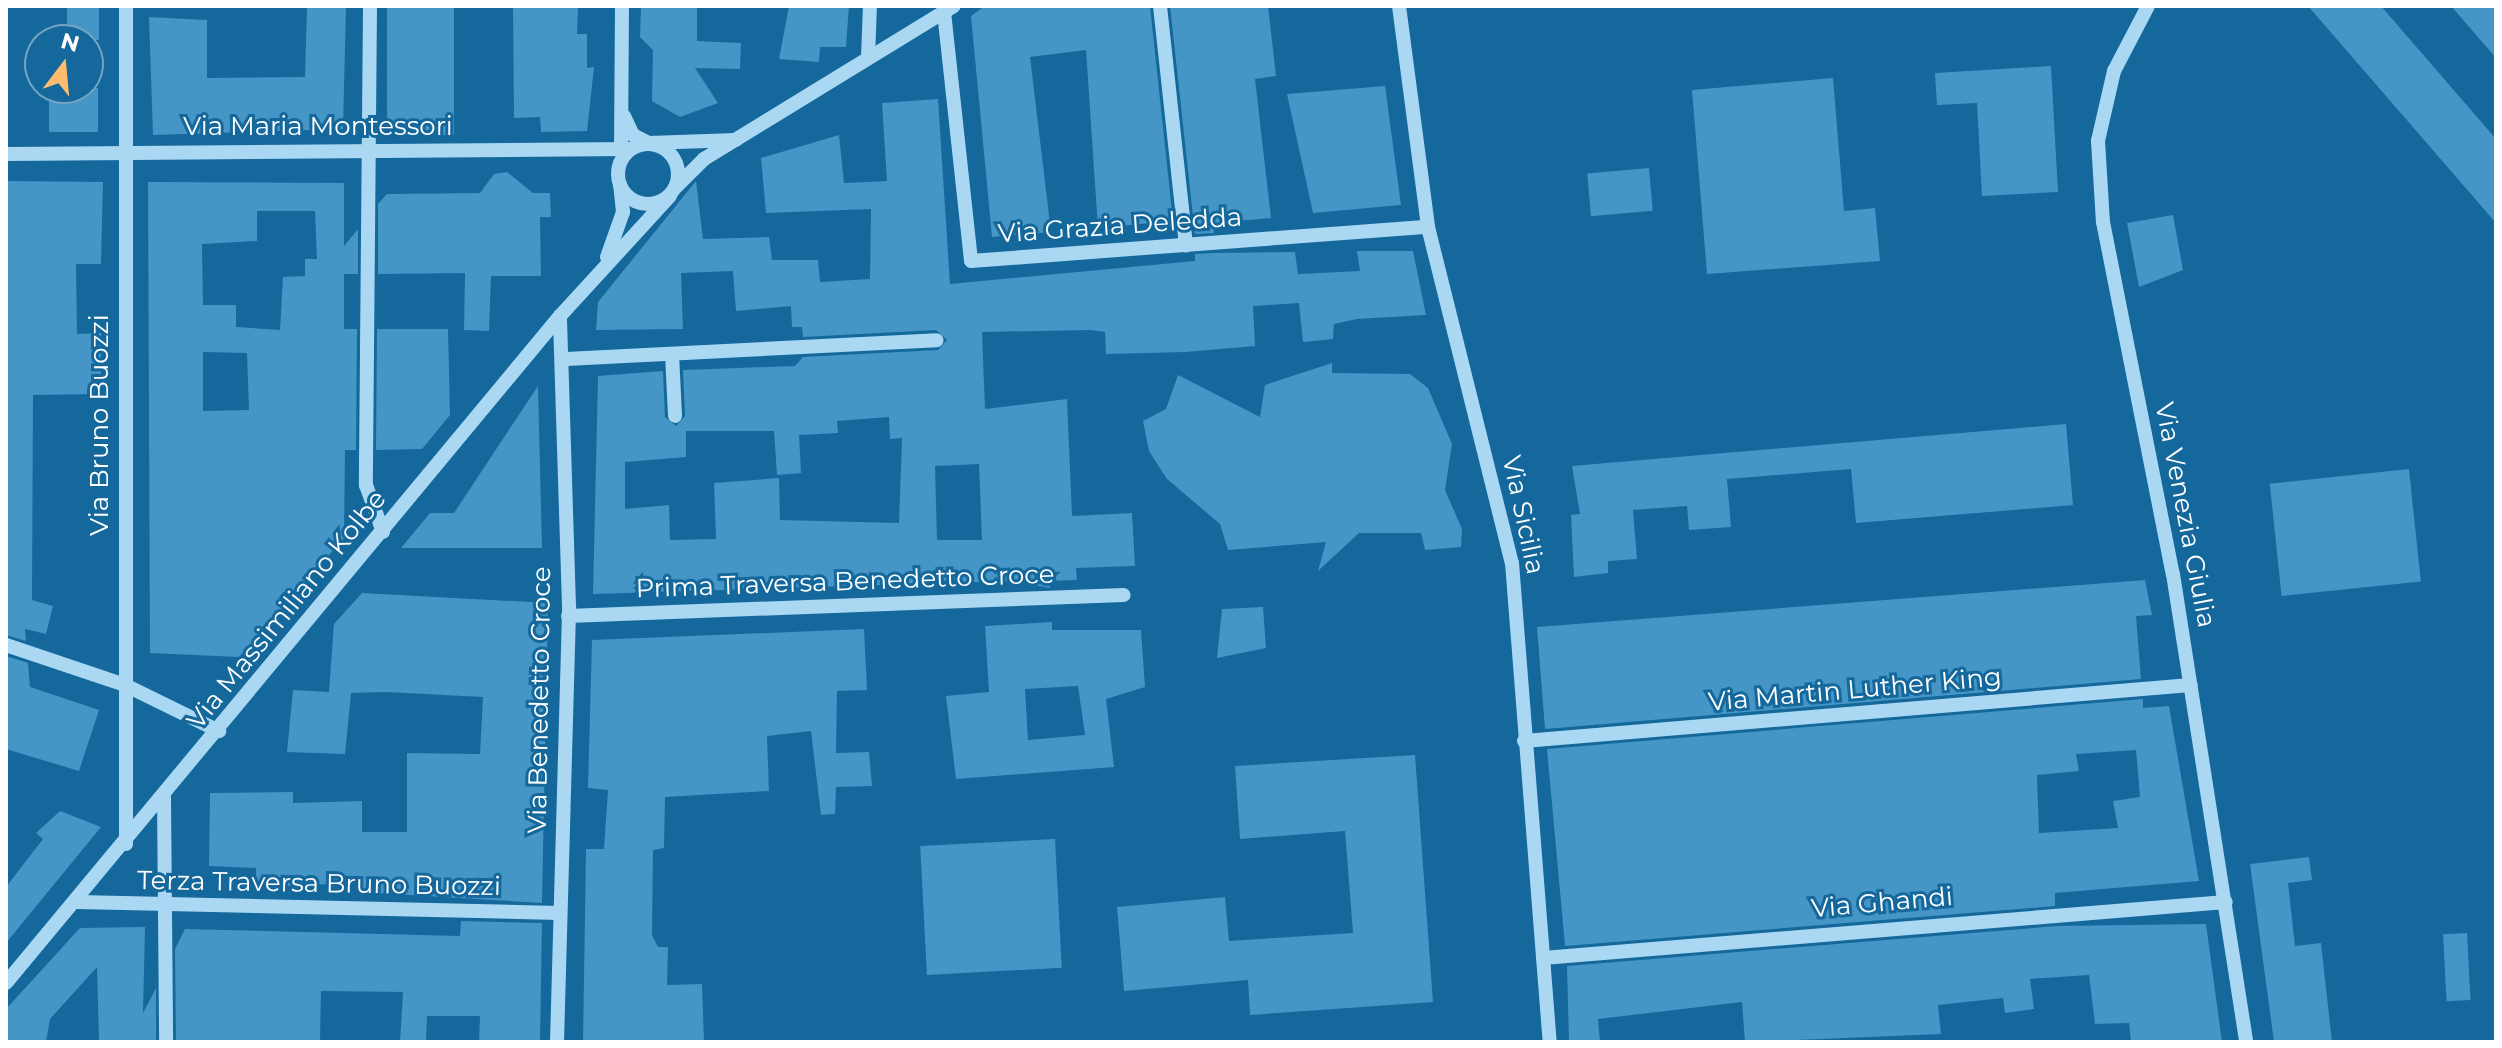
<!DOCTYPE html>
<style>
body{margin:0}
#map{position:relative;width:2502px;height:1048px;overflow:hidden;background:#14689c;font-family:Montserrat,sans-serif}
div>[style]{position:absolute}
.building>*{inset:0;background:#4595c6;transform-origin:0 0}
.minor>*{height:14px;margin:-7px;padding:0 7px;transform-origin:7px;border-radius:7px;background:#aad8f3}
.minor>.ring{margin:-7px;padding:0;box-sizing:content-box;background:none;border:14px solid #aad8f3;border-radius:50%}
span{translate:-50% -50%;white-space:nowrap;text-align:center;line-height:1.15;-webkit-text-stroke:6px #14689c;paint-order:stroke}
.street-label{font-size:26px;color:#fff}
.frame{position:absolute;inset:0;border:8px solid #fff;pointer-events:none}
.north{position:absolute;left:24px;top:24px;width:80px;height:80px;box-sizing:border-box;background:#14689c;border:2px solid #72a4c4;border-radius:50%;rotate:16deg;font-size:22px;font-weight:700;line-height:32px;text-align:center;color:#fff}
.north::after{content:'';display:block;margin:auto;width:28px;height:36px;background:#ffbb6d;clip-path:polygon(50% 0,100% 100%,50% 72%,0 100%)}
</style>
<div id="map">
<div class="building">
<i style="left:67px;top:6px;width:32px;height:34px"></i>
<i style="clip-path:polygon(307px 6px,346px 6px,343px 129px,153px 135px,149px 17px,207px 20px,207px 78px,305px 77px)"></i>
<i style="left:387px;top:6px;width:67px;height:129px"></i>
<i style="clip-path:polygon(513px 6px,578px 6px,577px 34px,587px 34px,587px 68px,594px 67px,587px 131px,541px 132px,540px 117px,514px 118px)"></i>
<i style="clip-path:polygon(641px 6px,697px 6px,697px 41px,741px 43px,740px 69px,695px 68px,718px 103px,680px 117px,652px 101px,653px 50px,640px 37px)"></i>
<i style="clip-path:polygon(789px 6px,849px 6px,846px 47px,820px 47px,819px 62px,779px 59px)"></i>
<i style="clip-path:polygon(985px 6px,1150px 6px,1173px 221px,1098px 228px,1086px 50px,1030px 57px,1051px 232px,992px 237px,971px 16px)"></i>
<i style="clip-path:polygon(1170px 6px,1268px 6px,1276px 76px,1255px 79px,1271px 218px,1214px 223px,1214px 233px,1195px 234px)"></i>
<i style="clip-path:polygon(2308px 6px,2381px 6px,2496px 139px,2496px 223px)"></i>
<i style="clip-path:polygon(2451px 6px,2496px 6px,2496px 58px)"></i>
<i style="clip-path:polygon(2051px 66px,2058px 192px,1982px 196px,1977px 103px,1937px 105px,1935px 73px)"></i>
<i style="clip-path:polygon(1833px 78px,1844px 211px,1875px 208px,1880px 261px,1707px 274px,1692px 90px)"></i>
<i style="clip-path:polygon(1385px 86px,1401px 205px,1313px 213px,1287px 94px)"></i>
<i style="left:49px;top:88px;width:49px;height:44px"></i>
<i style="clip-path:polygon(evenodd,938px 99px,950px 284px,1195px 261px,1195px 254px,1215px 253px,1295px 252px,1298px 274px,1360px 271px,1357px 251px,1413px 251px,1426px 315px,1357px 319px,1334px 324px,1333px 339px,1303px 342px,1299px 303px,1253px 306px,1255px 346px,1186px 352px,1106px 354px,1105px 332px,1091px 330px,982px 332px,985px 409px,1067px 399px,1072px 516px,1132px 513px,1135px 566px,1076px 568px,1077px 580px,1049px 581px,1050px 588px,1013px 581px,593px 594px,598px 376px,663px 371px,665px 417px,676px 426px,685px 416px,683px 370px,795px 366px,803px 357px,938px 350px,947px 340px,936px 330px,803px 337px,802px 327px,792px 327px,791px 306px,736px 311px,733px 271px,681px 273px,683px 329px,596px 330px,598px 302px,696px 181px,703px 239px,769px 237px,772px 260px,818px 260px,820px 282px,870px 279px,871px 209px,766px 213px,761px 158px,839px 135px,844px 183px,887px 181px,882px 103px,938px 99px,889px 417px,890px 439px,902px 438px,899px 523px,780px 520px,779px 478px,714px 483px,716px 539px,670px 540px,669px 505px,625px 509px,625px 462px,686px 457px,686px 431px,774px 431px,777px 475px,801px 473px,799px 435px,838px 433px,837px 421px,889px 417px,938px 99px,979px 464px,982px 540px,937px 540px,935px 466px,979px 464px)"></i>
<i style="left:1649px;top:168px;width:43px;height:62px;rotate:85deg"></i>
<i style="clip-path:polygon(507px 172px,533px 193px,550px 193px,551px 217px,540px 217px,541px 276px,491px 276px,489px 331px,464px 330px,465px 273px,378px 274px,378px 204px,387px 194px,480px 193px,494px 174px)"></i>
<i style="clip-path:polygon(6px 181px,103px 182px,101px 264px,76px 264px,77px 334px,101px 333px,101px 394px,33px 395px,32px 600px,53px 606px,46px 634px,25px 629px,26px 641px,6px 635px)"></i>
<i style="clip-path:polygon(evenodd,148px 182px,344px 183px,344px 246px,358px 229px,358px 274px,344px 274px,344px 329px,357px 329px,356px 450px,345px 450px,344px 538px,239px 657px,150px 653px,148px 182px,257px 211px,315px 211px,317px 259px,305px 259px,305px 276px,283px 277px,280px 330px,236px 327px,236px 305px,203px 305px,202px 244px,257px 241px,257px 211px,148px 182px,203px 352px,247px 353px,249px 410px,203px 411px,203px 352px)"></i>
<i style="clip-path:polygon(2173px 215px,2183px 270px,2139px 287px,2127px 223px)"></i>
<i style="clip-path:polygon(377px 329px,448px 329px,450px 415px,422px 449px,376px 450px)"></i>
<i style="clip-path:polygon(1332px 363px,1332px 373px,1410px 374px,1428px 388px,1452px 444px,1445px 490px,1462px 529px,1461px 547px,1425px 550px,1421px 533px,1359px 533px,1318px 571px,1326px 542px,1228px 550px,1220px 524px,1167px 479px,1149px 451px,1143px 421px,1166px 409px,1178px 375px,1260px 417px,1265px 385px)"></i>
<i style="clip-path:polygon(538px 386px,542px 548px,401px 548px,430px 513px,454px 513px)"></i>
<i style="clip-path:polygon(2066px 424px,2073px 505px,1856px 523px,1851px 469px,1727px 479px,1731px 527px,1689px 530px,1687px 506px,1633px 510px,1637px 559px,1608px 561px,1608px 573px,1574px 577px,1571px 515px,1580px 514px,1572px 466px)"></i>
<i style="left:2409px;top:469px;width:113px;height:140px;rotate:84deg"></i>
<i style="clip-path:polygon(2145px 580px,2152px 615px,2136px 616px,2141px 679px,1545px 729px,1537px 627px)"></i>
<i style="clip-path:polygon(362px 593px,548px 603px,542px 903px,360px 892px,360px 883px,256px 887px,256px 868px,209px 866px,210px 793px,293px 792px,293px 803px,362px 801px,362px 832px,407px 832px,407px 753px,480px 754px,483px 697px,385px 692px,351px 693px,345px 754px,287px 752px,293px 690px,329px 692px,334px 624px)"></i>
<i style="clip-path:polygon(1263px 607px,1266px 648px,1217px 658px,1222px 609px)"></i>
<i style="clip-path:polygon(evenodd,1052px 622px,1052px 630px,1141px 630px,1145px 687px,1106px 699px,1114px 767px,956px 779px,946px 696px,989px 692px,985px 626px,1052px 622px,1078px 686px,1085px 735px,1028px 740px,1025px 689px,1078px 686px)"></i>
<i style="clip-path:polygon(864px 629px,867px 690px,837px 691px,836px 753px,869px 752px,872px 786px,836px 787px,835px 814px,821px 815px,811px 731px,767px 736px,769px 791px,665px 797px,664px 848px,653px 850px,652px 935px,658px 947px,668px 947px,667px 985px,702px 984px,704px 1042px,583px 1042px,586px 849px,604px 849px,608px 790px,588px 788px,592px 640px)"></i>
<i style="clip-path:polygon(6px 656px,28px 663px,30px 687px,99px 710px,79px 771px,6px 749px)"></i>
<i style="clip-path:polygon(evenodd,2143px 699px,2143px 708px,2169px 706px,2199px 881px,2055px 893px,2055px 906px,1565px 946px,1547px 749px,2143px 699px,2136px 750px,2140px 797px,2113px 801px,2118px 828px,2039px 833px,2037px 775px,2079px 771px,2076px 754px,2136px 750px)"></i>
<i style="clip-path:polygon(1415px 755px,1433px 1002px,1250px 1015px,1248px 980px,1124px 991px,1117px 907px,1225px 897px,1229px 941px,1353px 933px,1345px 831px,1240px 839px,1235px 766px)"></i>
<i style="clip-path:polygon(60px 811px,101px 827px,6px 943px,6px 887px,43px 839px,36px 833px)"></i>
<i style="left:1055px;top:839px;width:129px;height:135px;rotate:87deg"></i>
<i style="clip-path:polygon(2309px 857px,2312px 880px,2288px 883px,2295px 946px,2321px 943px,2332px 1042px,2274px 1042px,2250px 864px)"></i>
<i style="clip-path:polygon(461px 921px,542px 923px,540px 1042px,479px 1042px,480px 1016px,427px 1016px,426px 1042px,400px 1042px,403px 992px,321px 991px,320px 1042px,176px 1042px,175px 949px,185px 929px,460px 936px)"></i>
<i style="clip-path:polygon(2206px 924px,2222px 1042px,2131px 1042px,2129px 1023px,2095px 1024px,2089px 975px,2030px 979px,2034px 1009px,2005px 1013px,2003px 998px,1938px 1005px,1941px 1034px,1745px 1042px,1742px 1002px,1598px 1019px,1600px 1042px,1569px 1042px,1567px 966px,2057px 926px)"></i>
<i style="clip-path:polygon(145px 927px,143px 1013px,156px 988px,156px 1042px,99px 1042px,97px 967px,50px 1019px,46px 1042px,6px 1042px,6px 1009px,80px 928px)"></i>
<i style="left:2467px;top:933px;width:67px;height:24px;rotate:87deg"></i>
</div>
<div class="minor">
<i style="left:370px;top:6px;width:479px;rotate:90.5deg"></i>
<i style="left:366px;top:485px;width:50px;rotate:70.1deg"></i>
<i style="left:1160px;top:6px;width:241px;rotate:83.8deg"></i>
<i style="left:1399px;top:6px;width:223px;rotate:82.5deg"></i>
<i style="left:1428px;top:227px;width:346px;rotate:76deg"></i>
<i style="left:1512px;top:563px;width:481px;rotate:85.5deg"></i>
<i style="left:2148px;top:6px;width:73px;rotate:117.6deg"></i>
<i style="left:2114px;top:71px;width:72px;rotate:102.9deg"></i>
<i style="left:2098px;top:141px;width:81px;rotate:86.5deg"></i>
<i style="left:2103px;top:222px;width:359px;rotate:78.8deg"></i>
<i style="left:2173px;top:574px;width:474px;rotate:81.1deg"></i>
<i style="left:944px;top:12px;width:250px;rotate:83.8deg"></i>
<i style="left:971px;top:261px;width:458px;rotate:-4.3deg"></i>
<i style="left:868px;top:57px;width:51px;rotate:-87.8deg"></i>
<i style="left:624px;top:116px;width:21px;rotate:65deg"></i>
<i style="left:633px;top:135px;width:18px;rotate:27deg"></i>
<i style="left:649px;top:143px;width:87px;rotate:-2deg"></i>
<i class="ring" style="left:618px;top:144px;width:46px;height:46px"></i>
<i style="left:621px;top:149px;width:143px;rotate:-89.6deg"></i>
<i style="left:6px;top:154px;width:624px;rotate:-0.46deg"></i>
<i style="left:676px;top:187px;width:40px;rotate:-45deg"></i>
<i style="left:704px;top:159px;width:293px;rotate:-31.5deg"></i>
<i style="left:607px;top:257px;width:48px;rotate:-70.4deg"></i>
<i style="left:623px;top:212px;width:27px;rotate:-96deg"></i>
<i style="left:672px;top:354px;width:62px;rotate:87.2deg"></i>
<i style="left:566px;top:359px;width:371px;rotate:-2.9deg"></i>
<i style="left:568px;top:616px;width:556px;rotate:-2.16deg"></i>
<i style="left:6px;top:645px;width:126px;rotate:18.6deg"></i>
<i style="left:125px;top:685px;width:105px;rotate:26.1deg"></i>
<i style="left:1524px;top:741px;width:669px;rotate:-4.8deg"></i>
<i style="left:164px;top:797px;width:245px;rotate:89.5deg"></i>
<i style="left:126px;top:844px;width:838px;rotate:-90deg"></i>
<i style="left:78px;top:902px;width:481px;rotate:1.3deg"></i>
<i style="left:1543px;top:958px;width:685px;rotate:-4.69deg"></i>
<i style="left:6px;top:983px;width:867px;rotate:-50.29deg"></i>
<i style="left:560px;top:316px;width:163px;rotate:-47.5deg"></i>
<i style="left:557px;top:1042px;width:436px;rotate:-88.4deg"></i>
<i style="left:569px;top:606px;width:290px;rotate:-91.8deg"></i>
</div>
<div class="street-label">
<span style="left:318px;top:127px">Via Maria Montessori</span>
<span style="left:1120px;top:226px;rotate:-4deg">Via Grazia Deledda</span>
<span style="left:100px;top:425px;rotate:-90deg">Via Bruno Buozzi</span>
<span style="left:1523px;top:515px;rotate:78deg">Via Sicilia</span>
<span style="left:2185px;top:515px;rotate:79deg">Via Venezia Giulia</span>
<span style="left:845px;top:582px;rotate:-2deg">Prima Traversa Benedetto Croce</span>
<span style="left:287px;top:610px;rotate:-51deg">Via Massimiliano Kolbe</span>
<span style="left:1855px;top:690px;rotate:-5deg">Via Martin Luther King</span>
<span style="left:540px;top:700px;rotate:-89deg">Via Benedetto Croce</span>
<span style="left:319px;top:884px;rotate:1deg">Terza Traversa Bruno Buozzi</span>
<span style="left:1882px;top:903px;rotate:-5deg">Via Ghandi</span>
</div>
<div class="frame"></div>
<div class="north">N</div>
</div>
